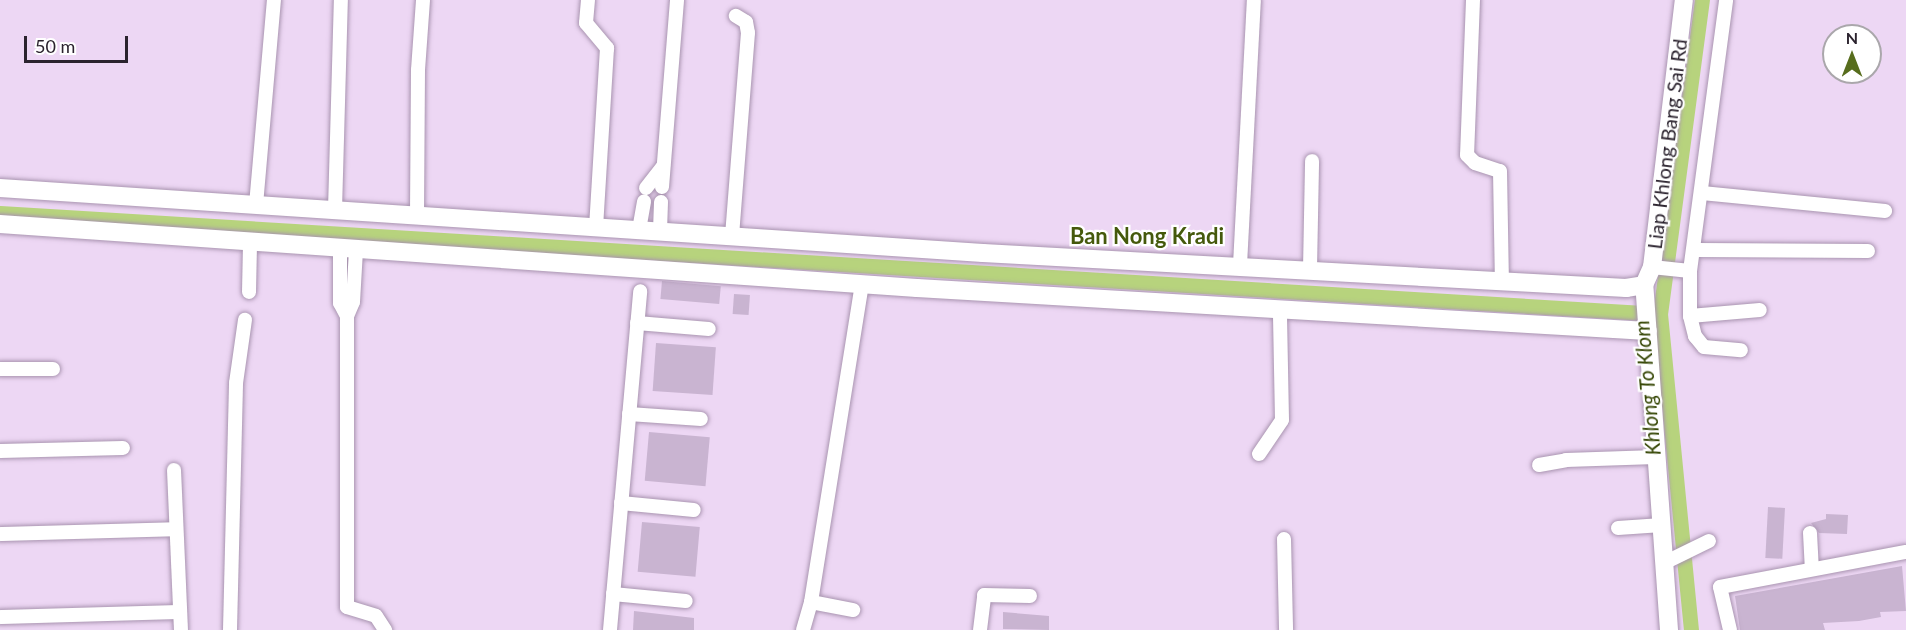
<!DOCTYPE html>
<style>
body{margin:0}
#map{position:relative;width:1906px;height:630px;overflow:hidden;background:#edd7f4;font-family:Lato,sans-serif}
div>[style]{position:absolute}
.canal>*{height:15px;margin:-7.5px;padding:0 7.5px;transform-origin:7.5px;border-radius:7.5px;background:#b7d37d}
.building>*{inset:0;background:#c9b4d1;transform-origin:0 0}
.roads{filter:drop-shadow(0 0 2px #a994b0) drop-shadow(0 0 2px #a994b0)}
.street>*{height:14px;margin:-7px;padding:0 7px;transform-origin:7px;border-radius:7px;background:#fff}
.secondary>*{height:18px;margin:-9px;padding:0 9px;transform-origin:9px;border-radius:9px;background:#fff}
span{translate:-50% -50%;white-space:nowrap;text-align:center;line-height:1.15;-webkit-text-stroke:4.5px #fff;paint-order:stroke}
.street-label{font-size:20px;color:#2b232e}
.water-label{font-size:21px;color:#354604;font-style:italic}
.quarter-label{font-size:22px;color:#45590c;font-weight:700}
.north{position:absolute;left:1822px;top:24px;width:60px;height:60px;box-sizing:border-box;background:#fff;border:2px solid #aaa7ab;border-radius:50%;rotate:0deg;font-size:16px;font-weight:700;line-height:24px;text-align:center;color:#2b232e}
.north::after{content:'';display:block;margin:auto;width:21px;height:27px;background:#576d1d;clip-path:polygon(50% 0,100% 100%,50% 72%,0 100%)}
.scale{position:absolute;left:24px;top:36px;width:104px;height:27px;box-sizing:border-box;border:3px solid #2b232e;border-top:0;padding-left:8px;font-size:18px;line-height:21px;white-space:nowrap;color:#2b232e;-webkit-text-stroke:4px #fff;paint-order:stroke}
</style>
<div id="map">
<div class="canal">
<i style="left:0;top:213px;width:1663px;rotate:3.48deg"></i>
<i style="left:1691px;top:630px;width:318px;rotate:-95.6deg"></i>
<i style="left:1660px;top:314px;width:317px;rotate:-82.4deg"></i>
</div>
<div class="building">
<i style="left:662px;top:281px;width:59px;height:18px;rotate:5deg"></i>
<i style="left:734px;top:294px;width:16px;height:20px;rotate:4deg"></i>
<i style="left:656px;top:343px;width:60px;height:48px;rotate:4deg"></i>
<i style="left:649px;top:432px;width:61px;height:49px;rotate:5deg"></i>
<i style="left:1768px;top:507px;width:17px;height:51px;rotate:3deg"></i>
<i style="clip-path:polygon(1826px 514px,1848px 515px,1847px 534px,1819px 533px,1811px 523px,1826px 519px)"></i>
<i style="left:642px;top:522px;width:58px;height:50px;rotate:5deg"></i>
<i style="clip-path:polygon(1902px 566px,1906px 611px,1880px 612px,1881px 617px,1859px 621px,1823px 623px,1825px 630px,1740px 630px,1735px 596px)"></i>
<i style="clip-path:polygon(634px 611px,694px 618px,694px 630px,633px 630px)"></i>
<i style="clip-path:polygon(1003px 612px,1049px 616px,1049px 630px,1003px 629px)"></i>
</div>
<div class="roads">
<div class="street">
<i style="left:588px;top:0;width:23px;rotate:95deg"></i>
<i style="left:586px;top:23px;width:33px;rotate:50deg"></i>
<i style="left:607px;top:48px;width:179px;rotate:93.5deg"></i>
<i style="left:1473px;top:0;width:155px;rotate:92.2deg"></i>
<i style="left:1467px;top:155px;width:11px;rotate:45deg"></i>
<i style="left:1475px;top:163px;width:26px;rotate:18deg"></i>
<i style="left:1500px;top:171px;width:110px;rotate:89deg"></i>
<i style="left:662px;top:187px;width:188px;rotate:-85.4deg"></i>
<i style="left:646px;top:188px;width:28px;rotate:-52deg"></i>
<i style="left:1702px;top:193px;width:184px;rotate:5.6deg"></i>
<i style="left:256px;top:205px;width:206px;rotate:-85deg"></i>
<i style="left:335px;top:210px;width:210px;rotate:-88.4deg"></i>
<i style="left:417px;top:214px;width:144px;rotate:-89.6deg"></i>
<i style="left:418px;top:70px;width:70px;rotate:-85.9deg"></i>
<i style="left:639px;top:230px;width:29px;rotate:-80deg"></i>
<i style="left:660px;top:231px;width:29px;rotate:-88deg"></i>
<i style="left:732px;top:236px;width:204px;rotate:-85.5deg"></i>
<i style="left:748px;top:33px;width:11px;rotate:-100deg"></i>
<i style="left:746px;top:22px;width:12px;rotate:-149deg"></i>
<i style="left:340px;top:250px;width:53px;rotate:90deg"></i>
<i style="left:340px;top:303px;width:15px;rotate:62deg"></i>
<i style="left:356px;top:250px;width:52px;rotate:93.3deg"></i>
<i style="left:353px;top:302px;width:15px;rotate:113deg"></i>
<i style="left:347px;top:316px;width:291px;rotate:90deg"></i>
<i style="left:347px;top:607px;width:30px;rotate:17deg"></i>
<i style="left:376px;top:616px;width:17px;rotate:57deg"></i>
<i style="left:1696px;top:250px;width:172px;rotate:0.3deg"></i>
<i style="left:1240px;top:265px;width:265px;rotate:-87deg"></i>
<i style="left:1652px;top:267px;width:38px;rotate:6deg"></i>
<i style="left:1690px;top:271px;width:273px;rotate:-82.4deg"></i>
<i style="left:1310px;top:269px;width:108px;rotate:-88.9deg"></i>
<i style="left:1690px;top:271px;width:45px;rotate:90deg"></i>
<i style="left:1690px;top:316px;width:70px;rotate:-4.9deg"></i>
<i style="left:249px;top:292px;width:49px;rotate:-88.8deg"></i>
<i style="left:1690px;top:316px;width:21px;rotate:76deg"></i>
<i style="left:1695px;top:336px;width:14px;rotate:51deg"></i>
<i style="left:1704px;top:347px;width:37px;rotate:5deg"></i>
<i style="left:637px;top:323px;width:72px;rotate:4.8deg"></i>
<i style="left:0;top:369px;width:53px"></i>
<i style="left:629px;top:414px;width:72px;rotate:4deg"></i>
<i style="left:0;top:451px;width:123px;rotate:-1.4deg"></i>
<i style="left:1259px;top:454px;width:41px;rotate:-55.9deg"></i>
<i style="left:1282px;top:420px;width:109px;rotate:-91.1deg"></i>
<i style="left:1539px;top:465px;width:27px;rotate:-10deg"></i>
<i style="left:1566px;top:460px;width:90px;rotate:-1.9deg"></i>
<i style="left:174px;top:470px;width:160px;rotate:87.5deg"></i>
<i style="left:621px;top:503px;width:73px;rotate:5.5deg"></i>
<i style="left:1618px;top:528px;width:44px;rotate:-3.9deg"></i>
<i style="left:1810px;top:533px;width:35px;rotate:87deg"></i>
<i style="left:0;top:534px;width:176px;rotate:-1.6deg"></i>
<i style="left:1284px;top:539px;width:91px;rotate:88.7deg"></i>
<i style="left:1664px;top:563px;width:50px;rotate:-26.1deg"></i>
<i style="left:613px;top:594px;width:73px;rotate:5.5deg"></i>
<i style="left:811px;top:602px;width:43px;rotate:10.8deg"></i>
<i style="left:0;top:617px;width:180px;rotate:-1.6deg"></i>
<i style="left:230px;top:630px;width:247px;rotate:-88.6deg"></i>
<i style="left:236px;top:383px;width:64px;rotate:-81.9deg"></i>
<i style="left:610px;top:630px;width:340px;rotate:-84.9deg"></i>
<i style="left:803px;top:630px;width:29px;rotate:-74deg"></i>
<i style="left:811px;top:602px;width:322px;rotate:-80.9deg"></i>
<i style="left:980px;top:630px;width:35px;rotate:-83deg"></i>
<i style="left:984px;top:595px;width:46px;rotate:1.2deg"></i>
<i style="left:1730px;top:630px;width:44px;rotate:-103.1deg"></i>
<i style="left:1720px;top:587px;width:189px;rotate:-10.7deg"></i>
</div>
<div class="secondary">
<i style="left:0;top:188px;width:985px;rotate:3.78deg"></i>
<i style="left:983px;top:253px;width:644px;rotate:3.12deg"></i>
<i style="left:1626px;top:288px;width:18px;rotate:-9deg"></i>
<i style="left:0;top:224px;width:919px;rotate:3.99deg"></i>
<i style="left:917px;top:288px;width:732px;rotate:3.37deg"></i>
<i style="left:1669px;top:630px;width:346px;rotate:-94.1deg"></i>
<i style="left:1644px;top:285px;width:20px;rotate:-66deg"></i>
<i style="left:1652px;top:267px;width:269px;rotate:-83.2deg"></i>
</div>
</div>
<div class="street-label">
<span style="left:1667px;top:144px;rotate:-83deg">Liap Khlong Bang Sai Rd</span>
</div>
<div class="water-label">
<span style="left:1647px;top:388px;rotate:-95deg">Khlong To Klom</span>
</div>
<div class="quarter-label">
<span style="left:1147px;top:236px">Ban Nong Kradi</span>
</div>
<div class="north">N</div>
<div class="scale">50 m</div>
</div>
